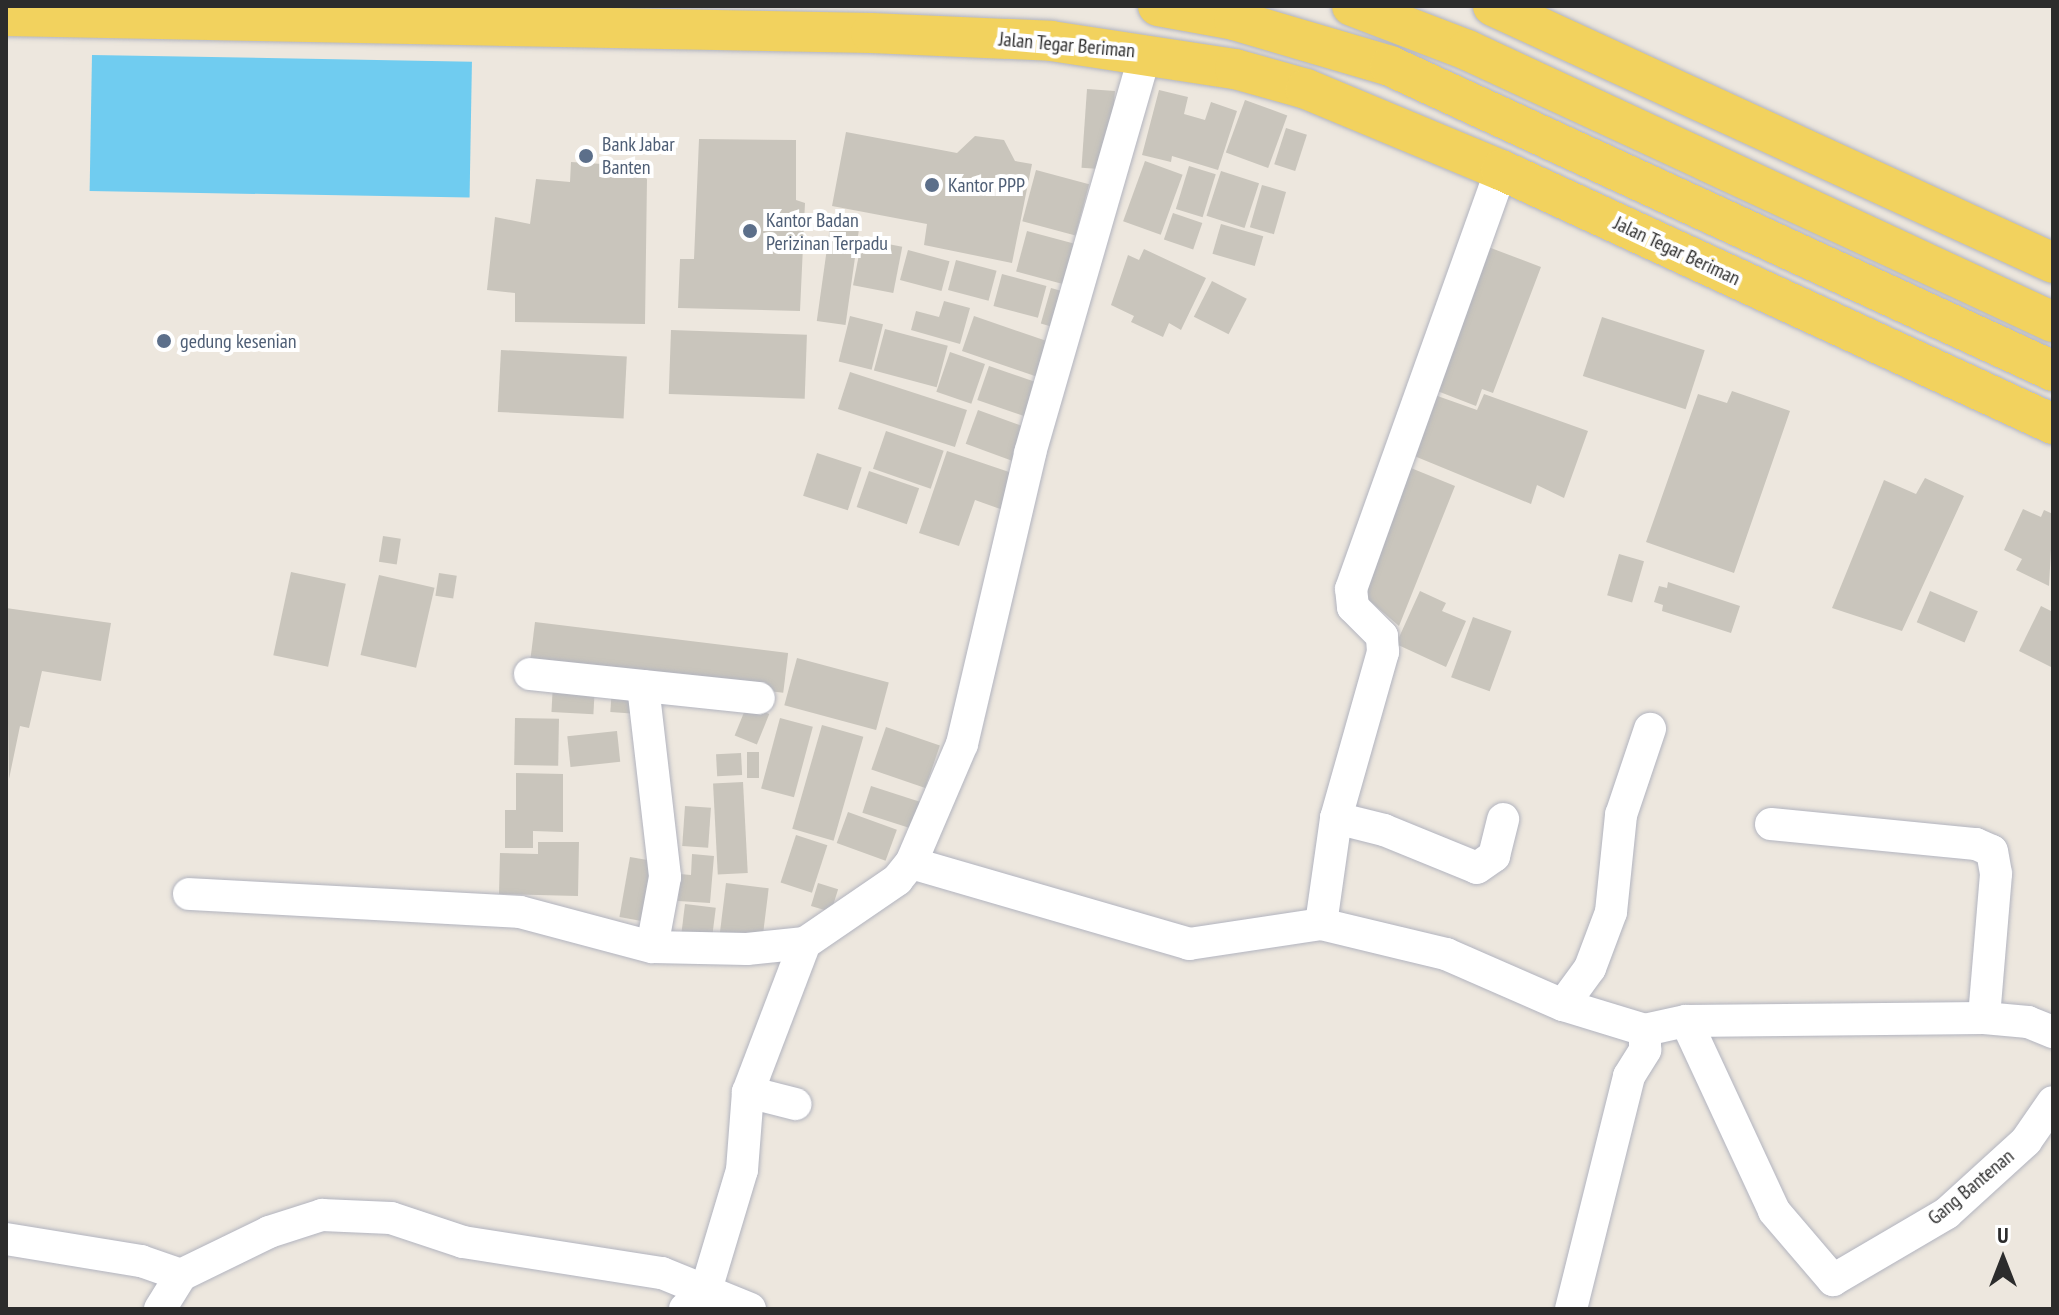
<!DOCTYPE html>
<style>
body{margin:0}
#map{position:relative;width:2059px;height:1315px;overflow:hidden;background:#ede7de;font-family:"PT Sans Narrow",sans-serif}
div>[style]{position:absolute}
.water>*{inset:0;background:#70ccf0;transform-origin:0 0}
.building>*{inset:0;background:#c9c5bc;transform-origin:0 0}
.roads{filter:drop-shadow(0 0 2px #b2b4bf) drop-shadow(0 0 2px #b2b4bf)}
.minor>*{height:32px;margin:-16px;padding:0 16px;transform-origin:16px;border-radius:16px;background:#fff}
.major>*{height:40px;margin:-20px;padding:0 20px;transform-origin:20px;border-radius:20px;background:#f2d25e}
.dots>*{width:22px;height:22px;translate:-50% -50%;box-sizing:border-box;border:4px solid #fff;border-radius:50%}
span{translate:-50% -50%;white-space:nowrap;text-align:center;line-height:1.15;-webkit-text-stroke:8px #fff;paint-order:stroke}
.street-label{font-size:20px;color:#2c2c2c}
.service-label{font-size:20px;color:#4e5e75}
.left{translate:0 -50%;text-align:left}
.frame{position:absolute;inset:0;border:8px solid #2c2c2c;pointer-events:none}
.north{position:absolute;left:1963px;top:1219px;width:80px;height:80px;-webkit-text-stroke:6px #fff;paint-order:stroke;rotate:0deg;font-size:22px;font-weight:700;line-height:32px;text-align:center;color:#2c2c2c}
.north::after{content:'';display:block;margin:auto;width:28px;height:36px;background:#2c2c2c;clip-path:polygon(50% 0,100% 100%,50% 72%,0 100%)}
</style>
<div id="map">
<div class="water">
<i style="left:92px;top:55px;width:380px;height:136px;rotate:1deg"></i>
</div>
<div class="building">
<i style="left:1087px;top:89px;width:28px;height:79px;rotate:4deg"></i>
<i style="clip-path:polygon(1159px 90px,1188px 97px,1184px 114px,1205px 120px,1211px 102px,1237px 111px,1218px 170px,1172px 156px,1171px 162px,1142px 155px)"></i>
<i style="left:1245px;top:100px;width:45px;height:56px;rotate:20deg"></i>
<i style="left:1286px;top:128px;width:22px;height:38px;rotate:18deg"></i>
<i style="clip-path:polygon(846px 132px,957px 153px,975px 136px,1004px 140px,1015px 161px,1032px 164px,1012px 263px,924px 245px,927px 224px,832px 206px)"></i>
<i style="clip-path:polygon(699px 139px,796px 140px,796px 200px,805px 203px,800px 311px,678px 308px,680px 259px,694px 259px)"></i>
<i style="left:1145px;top:161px;width:40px;height:64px;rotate:20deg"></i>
<i style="clip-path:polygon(571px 162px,634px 166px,647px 179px,645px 324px,515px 322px,515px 293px,487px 290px,495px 217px,530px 224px,536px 179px,570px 182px)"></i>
<i style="left:1189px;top:166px;width:28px;height:45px;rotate:17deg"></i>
<i style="left:1036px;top:170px;width:55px;height:53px;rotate:15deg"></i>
<i style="left:1221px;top:171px;width:40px;height:47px;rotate:18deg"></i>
<i style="left:1262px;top:185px;width:25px;height:44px;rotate:16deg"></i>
<i style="left:1173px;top:213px;width:31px;height:28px;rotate:19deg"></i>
<i style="left:1221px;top:224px;width:44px;height:31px;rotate:16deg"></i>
<i style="left:830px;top:227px;width:29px;height:95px;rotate:8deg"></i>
<i style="left:1027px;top:231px;width:58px;height:42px;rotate:15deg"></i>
<i style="left:862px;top:239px;width:41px;height:47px;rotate:11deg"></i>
<i style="clip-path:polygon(1483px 245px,1541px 267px,1493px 393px,1482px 389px,1476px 406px,1427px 387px)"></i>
<i style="clip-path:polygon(1144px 249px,1206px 278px,1181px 330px,1169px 323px,1163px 337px,1131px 322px,1134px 316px,1111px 305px,1128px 255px,1139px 260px)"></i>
<i style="left:908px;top:250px;width:43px;height:31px;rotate:15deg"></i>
<i style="left:956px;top:260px;width:42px;height:31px;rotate:15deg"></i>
<i style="left:1002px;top:274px;width:46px;height:33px;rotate:15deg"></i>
<i style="left:1212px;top:281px;width:39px;height:40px;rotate:27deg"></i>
<i style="left:1051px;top:288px;width:22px;height:37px;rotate:16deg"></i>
<i style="clip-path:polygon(944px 301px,970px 308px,960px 344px,911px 330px,916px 311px,939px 317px)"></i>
<i style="left:850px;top:316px;width:34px;height:47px;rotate:14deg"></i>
<i style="left:974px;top:316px;width:87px;height:37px;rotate:19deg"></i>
<i style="left:1602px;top:317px;width:108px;height:62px;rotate:18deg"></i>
<i style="left:885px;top:329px;width:65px;height:43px;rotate:15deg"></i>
<i style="left:671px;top:330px;width:136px;height:64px;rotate:2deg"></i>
<i style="left:501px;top:350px;width:126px;height:62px;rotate:3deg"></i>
<i style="left:950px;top:352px;width:37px;height:42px;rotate:19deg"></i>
<i style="left:989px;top:366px;width:59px;height:36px;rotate:19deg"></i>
<i style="left:850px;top:372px;width:123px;height:39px;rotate:18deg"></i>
<i style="clip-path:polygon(1732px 391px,1790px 411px,1734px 573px,1646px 542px,1698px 394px,1727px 403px)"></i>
<i style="clip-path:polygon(1429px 393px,1477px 410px,1484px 394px,1588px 431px,1564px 498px,1537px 485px,1531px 504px,1407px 453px)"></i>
<i style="left:978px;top:410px;width:50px;height:36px;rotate:20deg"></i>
<i style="left:886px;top:431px;width:61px;height:40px;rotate:19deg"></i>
<i style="clip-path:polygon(947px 451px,1015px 474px,1003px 510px,975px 500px,959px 546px,919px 533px)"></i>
<i style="left:817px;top:453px;width:47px;height:45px;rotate:18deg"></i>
<i style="clip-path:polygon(1411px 468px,1455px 486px,1399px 626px,1363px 595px)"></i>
<i style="left:869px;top:471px;width:53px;height:38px;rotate:19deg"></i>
<i style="clip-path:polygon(1925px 478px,1964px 496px,1902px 631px,1832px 608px,1884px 480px,1916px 494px)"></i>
<i style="clip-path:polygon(2023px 509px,2041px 517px,2044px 510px,2053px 514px,2049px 586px,2016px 570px,2022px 559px,2004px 550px)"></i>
<i style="left:383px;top:536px;width:18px;height:26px;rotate:9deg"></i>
<i style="left:1619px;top:554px;width:26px;height:43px;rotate:16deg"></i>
<i style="left:291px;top:572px;width:56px;height:85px;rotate:12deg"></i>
<i style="left:439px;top:573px;width:18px;height:23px;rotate:9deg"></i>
<i style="left:379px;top:575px;width:57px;height:82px;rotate:13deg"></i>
<i style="clip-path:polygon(1668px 582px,1740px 606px,1731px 633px,1662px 611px,1663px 605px,1654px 602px,1659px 586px,1667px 588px)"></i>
<i style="clip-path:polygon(1420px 591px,1446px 603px,1442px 611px,1466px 621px,1446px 667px,1396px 644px)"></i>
<i style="left:1930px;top:591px;width:52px;height:34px;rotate:23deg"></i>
<i style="clip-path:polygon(2041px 606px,2053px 612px,2053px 668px,2019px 651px)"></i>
<i style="clip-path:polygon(6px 608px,111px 623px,101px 681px,42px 671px,29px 728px,20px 726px,9px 779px)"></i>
<i style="left:1473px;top:617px;width:41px;height:64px;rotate:20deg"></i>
<i style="left:535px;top:622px;width:255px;height:40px;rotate:7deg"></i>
<i style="left:797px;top:658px;width:95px;height:49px;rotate:15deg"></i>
<i style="left:553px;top:683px;width:42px;height:29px;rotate:3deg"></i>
<i style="left:612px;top:688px;width:28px;height:24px;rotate:4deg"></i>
<i style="left:747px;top:705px;width:24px;height:33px;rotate:22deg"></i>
<i style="left:515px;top:718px;width:44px;height:47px;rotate:1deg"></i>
<i style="left:780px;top:718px;width:34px;height:73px;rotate:15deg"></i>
<i style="left:822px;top:725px;width:43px;height:108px;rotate:16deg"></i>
<i style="left:886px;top:727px;width:57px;height:45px;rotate:19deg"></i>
<i style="left:617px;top:731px;width:31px;height:50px;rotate:84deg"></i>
<i style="left:747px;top:752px;width:12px;height:26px"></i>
<i style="left:741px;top:753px;width:22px;height:25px;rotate:87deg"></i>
<i style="clip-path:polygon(516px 773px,563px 774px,563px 832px,533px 831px,533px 848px,505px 848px,505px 810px,516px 810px)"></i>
<i style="left:743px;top:782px;width:91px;height:30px;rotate:87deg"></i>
<i style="left:871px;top:786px;width:57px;height:28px;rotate:18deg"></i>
<i style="left:685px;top:806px;width:26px;height:40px;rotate:4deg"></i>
<i style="left:848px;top:812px;width:52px;height:33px;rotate:20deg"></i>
<i style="left:796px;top:835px;width:33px;height:50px;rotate:18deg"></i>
<i style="clip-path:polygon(538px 842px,579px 842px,578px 896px,499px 894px,500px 853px,538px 854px)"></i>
<i style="clip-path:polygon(692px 854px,714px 856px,710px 903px,678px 901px,680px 874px,691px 875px)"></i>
<i style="left:630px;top:857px;width:28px;height:61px;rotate:10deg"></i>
<i style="left:726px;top:883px;width:43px;height:50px;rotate:7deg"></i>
<i style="left:818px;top:883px;width:21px;height:24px;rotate:17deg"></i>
<i style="left:685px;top:904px;width:31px;height:31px;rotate:7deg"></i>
</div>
<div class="roads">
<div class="minor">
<i style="left:530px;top:674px;width:230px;rotate:6deg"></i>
<i style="left:643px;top:686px;width:192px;rotate:83.4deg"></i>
<i style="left:665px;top:877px;width:71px;rotate:100.5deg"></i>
<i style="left:1336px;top:818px;width:49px;rotate:14deg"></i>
<i style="left:1384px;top:830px;width:100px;rotate:22.2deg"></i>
<i style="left:1477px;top:868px;width:21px;rotate:-35deg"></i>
<i style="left:1494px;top:856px;width:38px;rotate:-76deg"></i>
<i style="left:1771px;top:824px;width:206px;rotate:5.6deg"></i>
<i style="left:1976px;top:844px;width:17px;rotate:24deg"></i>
<i style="left:1992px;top:851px;width:23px;rotate:80deg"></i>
<i style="left:1996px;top:874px;width:144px;rotate:94.8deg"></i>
<i style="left:911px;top:863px;width:290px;rotate:16.2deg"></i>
<i style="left:1189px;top:944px;width:134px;rotate:-8.6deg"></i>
<i style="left:1321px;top:924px;width:129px;rotate:13.5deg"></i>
<i style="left:1446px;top:954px;width:128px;rotate:23.6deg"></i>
<i style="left:1563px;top:1005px;width:86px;rotate:17deg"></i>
<i style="left:1645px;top:1030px;width:42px;rotate:-12.4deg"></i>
<i style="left:1686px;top:1021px;width:298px;rotate:-0.6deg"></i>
<i style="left:1984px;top:1018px;width:44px;rotate:5.2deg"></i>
<i style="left:2028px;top:1022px;width:27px;rotate:22deg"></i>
<i style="left:189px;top:894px;width:331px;rotate:3.1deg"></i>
<i style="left:520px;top:912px;width:137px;rotate:14.9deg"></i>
<i style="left:652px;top:947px;width:95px;rotate:1.2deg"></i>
<i style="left:747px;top:949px;width:58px;rotate:-5.9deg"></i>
<i style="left:1321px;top:924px;width:107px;rotate:-81.9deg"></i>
<i style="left:1336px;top:818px;width:173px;rotate:-74.2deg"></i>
<i style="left:1383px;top:652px;width:16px;rotate:-94deg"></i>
<i style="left:1382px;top:636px;width:41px;rotate:-135deg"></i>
<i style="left:1353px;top:607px;width:18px;rotate:-96deg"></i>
<i style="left:1351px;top:589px;width:445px;rotate:-70.3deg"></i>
<i style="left:1563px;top:1005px;width:46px;rotate:-53.9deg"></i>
<i style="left:1590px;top:968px;width:60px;rotate:-69.4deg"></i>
<i style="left:1611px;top:912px;width:98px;rotate:-84.1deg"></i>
<i style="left:1621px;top:815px;width:91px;rotate:-71.4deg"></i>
<i style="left:1686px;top:1021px;width:209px;rotate:65.1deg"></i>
<i style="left:1774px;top:1211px;width:91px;rotate:49.5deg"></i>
<i style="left:1833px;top:1280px;width:132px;rotate:-30.4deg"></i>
<i style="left:1947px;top:1213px;width:107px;rotate:-42.3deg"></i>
<i style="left:2026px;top:1141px;width:47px;rotate:-55.3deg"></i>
<i style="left:748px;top:1092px;width:49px;rotate:14.3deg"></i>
<i style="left:6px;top:1239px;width:137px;rotate:9.3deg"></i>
<i style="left:141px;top:1261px;width:42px;rotate:19.3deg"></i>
<i style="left:160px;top:1309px;width:40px;rotate:-58deg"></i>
<i style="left:181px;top:1275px;width:98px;rotate:-26deg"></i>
<i style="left:269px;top:1232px;width:56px;rotate:-17.8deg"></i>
<i style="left:322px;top:1215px;width:69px;rotate:2.5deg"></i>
<i style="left:391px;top:1218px;width:76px;rotate:18.4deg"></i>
<i style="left:463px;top:1242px;width:201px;rotate:8.9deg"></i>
<i style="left:662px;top:1273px;width:95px;rotate:22.2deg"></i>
<i style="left:685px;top:1309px;width:28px;rotate:-42deg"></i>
<i style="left:706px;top:1290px;width:125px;rotate:-73.3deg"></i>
<i style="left:742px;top:1170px;width:78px;rotate:-85.6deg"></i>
<i style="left:748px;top:1092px;width:160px;rotate:-69.1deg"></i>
<i style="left:805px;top:943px;width:112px;rotate:-34.4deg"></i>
<i style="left:897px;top:880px;width:22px;rotate:-51deg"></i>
<i style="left:911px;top:863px;width:129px;rotate:-66.8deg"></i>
<i style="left:962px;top:744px;width:299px;rotate:-76.8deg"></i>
<i style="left:1030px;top:453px;width:417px;rotate:-73.9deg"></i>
<i style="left:1571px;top:1309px;width:240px;rotate:-76deg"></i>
<i style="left:1629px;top:1076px;width:31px;rotate:-58deg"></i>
<i style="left:1645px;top:1050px;width:20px;rotate:-90deg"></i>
</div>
<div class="major">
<i style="left:1158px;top:6px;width:77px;rotate:10.4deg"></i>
<i style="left:1234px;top:20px;width:163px;rotate:16.4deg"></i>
<i style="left:1390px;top:66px;width:730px;rotate:24.7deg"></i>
<i style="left:1352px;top:6px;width:123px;rotate:20.9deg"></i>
<i style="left:1467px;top:50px;width:646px;rotate:24.9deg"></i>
<i style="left:1493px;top:6px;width:616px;rotate:24.65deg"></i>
<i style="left:6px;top:16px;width:865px;rotate:1.13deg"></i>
<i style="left:871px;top:33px;width:180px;rotate:2.5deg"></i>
<i style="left:1051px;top:41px;width:186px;rotate:8.7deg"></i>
<i style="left:1235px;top:69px;width:74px;rotate:15.7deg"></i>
<i style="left:1306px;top:89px;width:211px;rotate:22.6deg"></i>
<i style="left:1501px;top:170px;width:608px;rotate:24.71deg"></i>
</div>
</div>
<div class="dots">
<i style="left:586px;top:156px;background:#5c6f8a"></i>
<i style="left:932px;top:185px;background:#5c6f8a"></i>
<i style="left:750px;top:231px;background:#5c6f8a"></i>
<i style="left:164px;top:341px;background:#5c6f8a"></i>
</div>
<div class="street-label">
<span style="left:1067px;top:45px;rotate:5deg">Jalan Tegar Beriman</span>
<span style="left:1677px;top:251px;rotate:25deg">Jalan Tegar Beriman</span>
<span style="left:1971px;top:1187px;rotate:-40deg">Gang Bantenan</span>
</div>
<div class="service-label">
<span class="left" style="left:602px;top:156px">Bank Jabar<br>Banten</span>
<span class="left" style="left:948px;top:185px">Kantor PPP</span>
<span class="left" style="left:766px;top:232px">Kantor Badan<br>Perizinan Terpadu</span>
<span class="left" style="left:180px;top:341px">gedung kesenian</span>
</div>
<div class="frame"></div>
<div class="north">U</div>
</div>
